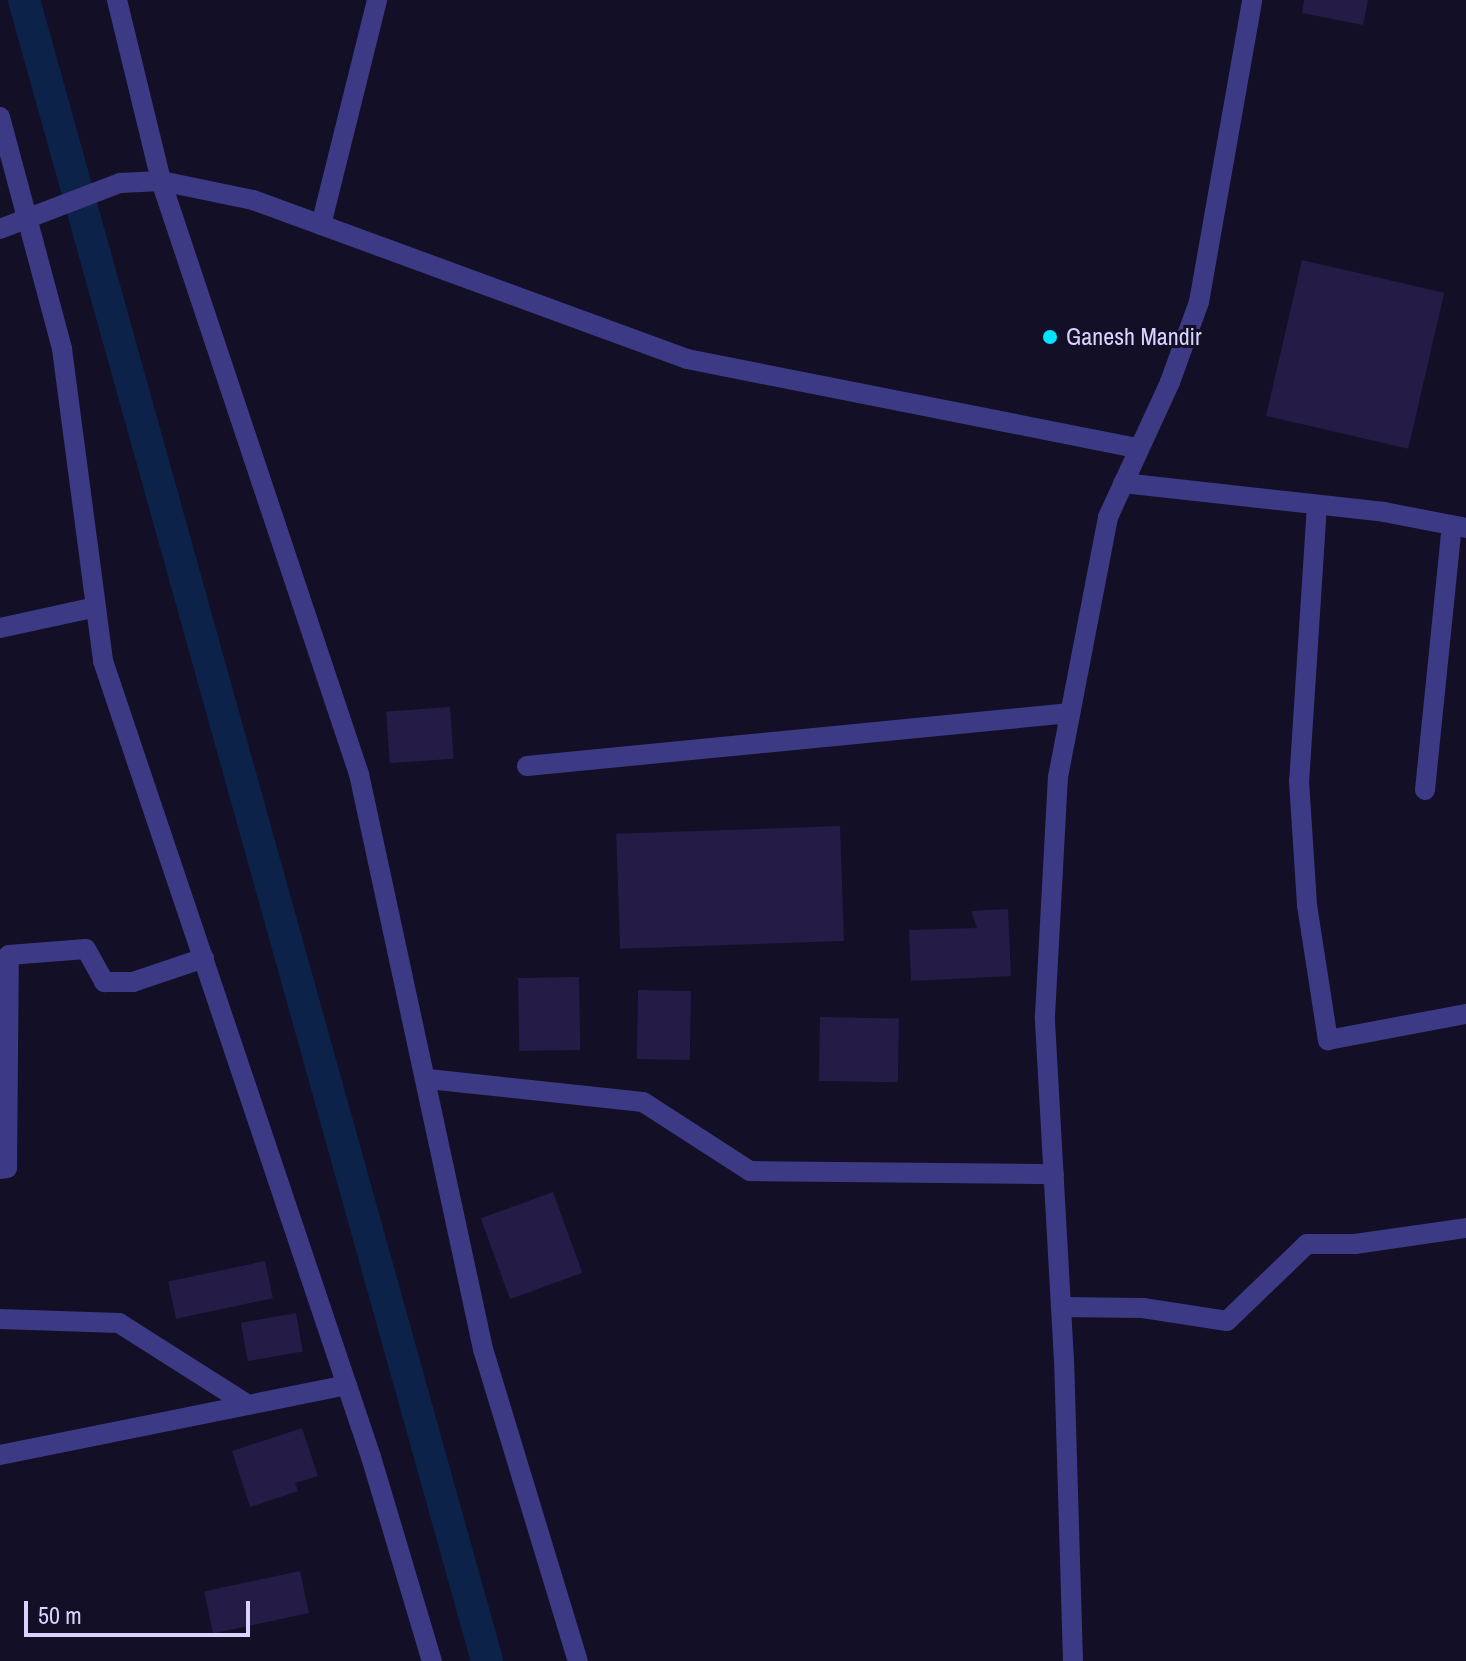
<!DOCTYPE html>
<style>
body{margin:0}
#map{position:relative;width:1466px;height:1661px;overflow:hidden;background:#130f26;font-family:"Archivo Narrow",sans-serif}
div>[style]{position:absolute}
.canal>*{height:32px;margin:-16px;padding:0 16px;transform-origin:16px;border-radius:16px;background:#0c2248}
.building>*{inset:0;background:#241b47;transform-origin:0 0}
.minor>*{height:20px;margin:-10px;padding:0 10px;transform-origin:10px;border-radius:10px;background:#3d3a85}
.dots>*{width:22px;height:22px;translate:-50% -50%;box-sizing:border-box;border:4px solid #130f26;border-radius:50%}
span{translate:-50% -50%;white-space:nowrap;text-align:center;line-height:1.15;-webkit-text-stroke:6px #130f26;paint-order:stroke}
.poi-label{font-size:24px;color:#d9d4ff}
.left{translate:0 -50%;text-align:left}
.scale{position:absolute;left:24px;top:1601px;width:226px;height:36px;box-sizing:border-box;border:4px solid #d9d4ff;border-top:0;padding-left:10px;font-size:24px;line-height:28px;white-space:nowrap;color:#d9d4ff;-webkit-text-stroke:6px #130f26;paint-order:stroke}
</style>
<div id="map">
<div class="canal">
<i style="left:24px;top:0;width:1724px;rotate:74.42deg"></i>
</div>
<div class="building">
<i style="clip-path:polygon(1304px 0,1368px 0,1363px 25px,1302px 13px)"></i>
<i style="left:1302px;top:260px;width:146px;height:160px;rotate:13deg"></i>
<i style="left:450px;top:707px;width:52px;height:64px;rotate:86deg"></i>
<i style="left:840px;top:826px;width:115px;height:224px;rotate:88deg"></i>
<i style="clip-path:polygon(1008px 909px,1011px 976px,911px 981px,909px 930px,977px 928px,971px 911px)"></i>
<i style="left:579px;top:977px;width:73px;height:61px;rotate:89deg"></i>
<i style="left:638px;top:990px;width:53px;height:69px;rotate:1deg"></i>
<i style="left:820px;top:1017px;width:79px;height:64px;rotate:1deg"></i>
<i style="left:553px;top:1192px;width:86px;height:77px;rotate:70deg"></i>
<i style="left:265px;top:1261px;width:38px;height:99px;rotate:78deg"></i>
<i style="left:296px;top:1313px;width:39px;height:56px;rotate:80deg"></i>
<i style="clip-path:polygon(302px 1428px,318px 1476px,295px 1483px,298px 1491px,250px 1507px,232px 1451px)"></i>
<i style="left:300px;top:1571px;width:43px;height:98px;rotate:78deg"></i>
</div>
<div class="minor">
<i style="left:117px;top:0;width:186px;rotate:76.3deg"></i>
<i style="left:161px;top:181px;width:625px;rotate:71.54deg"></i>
<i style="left:359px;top:774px;width:588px;rotate:77.83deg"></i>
<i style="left:483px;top:1349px;width:326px;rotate:73.1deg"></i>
<i style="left:0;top:117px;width:240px;rotate:75deg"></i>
<i style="left:62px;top:349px;width:315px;rotate:82.5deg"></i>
<i style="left:103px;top:661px;width:840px;rotate:71.39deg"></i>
<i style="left:371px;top:1457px;width:213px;rotate:73.4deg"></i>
<i style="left:321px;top:225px;width:232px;rotate:-76deg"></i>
<i style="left:0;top:229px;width:129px;rotate:-21deg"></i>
<i style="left:120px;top:183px;width:41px;rotate:-2.8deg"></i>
<i style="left:161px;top:181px;width:94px;rotate:11.7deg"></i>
<i style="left:253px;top:200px;width:462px;rotate:20.1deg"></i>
<i style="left:687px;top:359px;width:460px;rotate:11.2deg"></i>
<i style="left:1123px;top:483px;width:263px;rotate:6.3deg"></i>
<i style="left:1384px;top:512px;width:84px;rotate:11deg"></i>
<i style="left:1317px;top:505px;width:277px;rotate:93.7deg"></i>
<i style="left:1299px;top:781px;width:124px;rotate:86.3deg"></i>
<i style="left:1307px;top:905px;width:137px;rotate:81.2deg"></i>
<i style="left:1328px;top:1040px;width:140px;rotate:-10.7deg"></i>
<i style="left:0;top:628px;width:98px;rotate:-12.3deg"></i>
<i style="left:527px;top:766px;width:546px;rotate:-5.57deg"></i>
<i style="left:1425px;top:790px;width:265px;rotate:-84.2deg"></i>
<i style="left:428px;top:1079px;width:216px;rotate:6.1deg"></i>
<i style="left:643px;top:1102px;width:127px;rotate:32.8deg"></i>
<i style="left:750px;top:1171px;width:304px;rotate:0.6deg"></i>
<i style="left:0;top:1169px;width:7px;rotate:-8deg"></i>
<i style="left:7px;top:1168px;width:213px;rotate:-89.5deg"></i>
<i style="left:9px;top:955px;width:77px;rotate:-4.5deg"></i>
<i style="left:86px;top:949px;width:38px;rotate:61deg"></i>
<i style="left:104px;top:982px;width:29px"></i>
<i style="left:133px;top:982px;width:75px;rotate:-18.7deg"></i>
<i style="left:1061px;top:1307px;width:82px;rotate:0.7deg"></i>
<i style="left:1143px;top:1308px;width:85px;rotate:8.8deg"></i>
<i style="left:1227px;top:1321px;width:111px;rotate:-43.9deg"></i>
<i style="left:1307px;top:1244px;width:48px"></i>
<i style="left:1355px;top:1244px;width:112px;rotate:-8.2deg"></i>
<i style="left:0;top:1319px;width:119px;rotate:1.9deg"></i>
<i style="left:119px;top:1323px;width:153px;rotate:32.4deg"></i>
<i style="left:0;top:1455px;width:354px;rotate:-11.4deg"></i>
<i style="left:1073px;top:1661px;width:300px;rotate:-91.7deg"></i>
<i style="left:1064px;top:1361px;width:346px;rotate:-93.2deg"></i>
<i style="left:1045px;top:1016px;width:239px;rotate:-86.9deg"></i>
<i style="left:1058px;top:777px;width:265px;rotate:-79.1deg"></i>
<i style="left:1108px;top:517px;width:149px;rotate:-65.3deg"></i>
<i style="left:1170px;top:382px;width:85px;rotate:-70.1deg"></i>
<i style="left:1199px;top:302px;width:307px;rotate:-80deg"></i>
</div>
<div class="dots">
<i style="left:1050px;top:337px;background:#00e5ff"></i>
</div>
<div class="poi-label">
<span class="left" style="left:1066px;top:337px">Ganesh Mandir</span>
</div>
<div class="scale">50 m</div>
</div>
